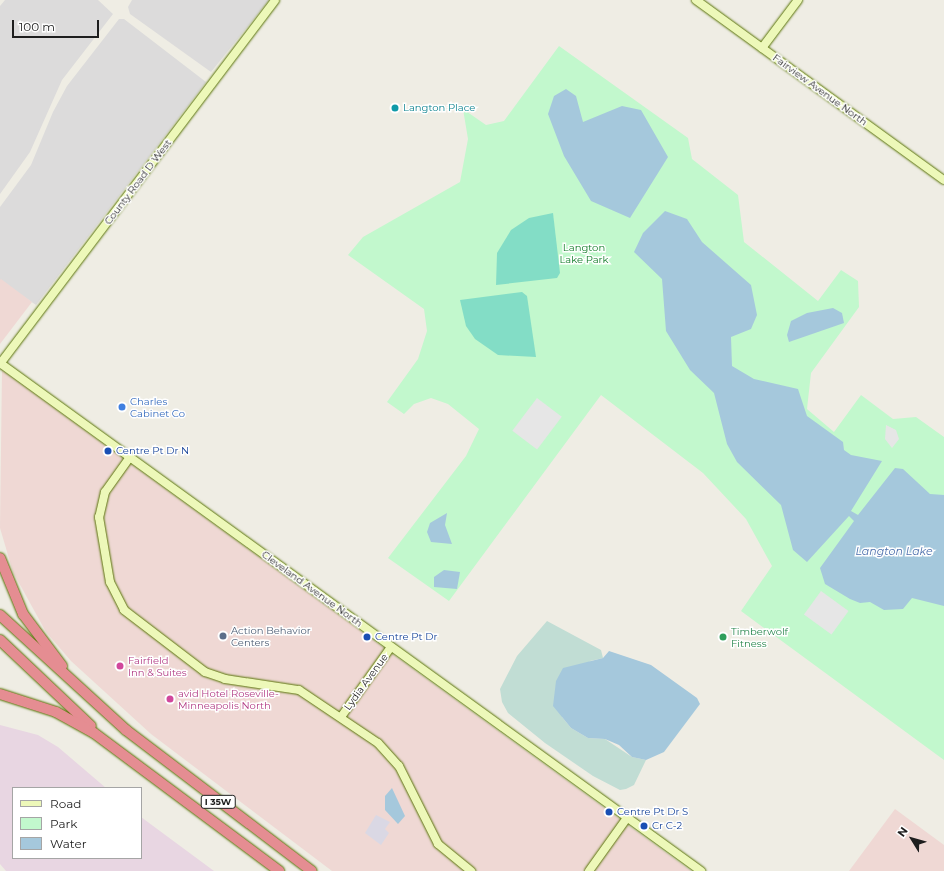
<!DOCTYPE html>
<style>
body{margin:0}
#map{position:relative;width:944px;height:871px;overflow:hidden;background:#efede4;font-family:Montserrat,sans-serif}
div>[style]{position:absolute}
.residential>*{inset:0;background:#dcdbdb}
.commercial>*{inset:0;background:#efd8d4}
.industrial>*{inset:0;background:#e8d6e2}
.wetland>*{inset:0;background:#c1ddd4}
.park>*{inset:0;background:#c2f8cd}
.pitch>*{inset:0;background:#83ddc6}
.parking>*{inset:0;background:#e6e6e6;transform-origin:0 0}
.plaza>*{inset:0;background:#dad8e4}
.water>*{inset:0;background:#a5c8dc}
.roads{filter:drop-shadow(0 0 1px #597307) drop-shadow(0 0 1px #597307)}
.secondary>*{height:8px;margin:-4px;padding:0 4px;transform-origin:4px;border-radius:4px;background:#edf8b9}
.highway>*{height:10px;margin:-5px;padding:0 5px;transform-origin:5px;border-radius:5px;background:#e58d92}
.dots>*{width:11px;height:11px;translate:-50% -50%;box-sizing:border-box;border:2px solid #fff;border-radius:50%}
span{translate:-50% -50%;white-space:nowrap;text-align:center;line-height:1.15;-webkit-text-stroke:3px #fff;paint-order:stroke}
.shield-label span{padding:1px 3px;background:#fff;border:1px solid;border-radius:3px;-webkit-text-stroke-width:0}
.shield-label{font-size:9px;color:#1e1e1e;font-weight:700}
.street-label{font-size:10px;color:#1e1e1e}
.culture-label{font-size:10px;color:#0d838f}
.left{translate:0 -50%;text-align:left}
.park-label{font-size:10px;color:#0e7a25}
.shop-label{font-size:10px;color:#366cbe}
.transit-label{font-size:10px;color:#164399}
.service-label{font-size:10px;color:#4e5e75}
.leisure-label{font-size:10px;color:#27864d}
.hotel-label{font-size:10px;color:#b23c85}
.water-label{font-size:11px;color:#4c6fac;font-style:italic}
.legend{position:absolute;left:12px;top:787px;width:130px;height:72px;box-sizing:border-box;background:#fff;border:1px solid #a5a5a5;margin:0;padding:5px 7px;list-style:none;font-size:12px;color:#1e1e1e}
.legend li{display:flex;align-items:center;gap:8px;height:20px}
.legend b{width:20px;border:1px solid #a5a5a5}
.north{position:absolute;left:892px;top:819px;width:40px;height:40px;-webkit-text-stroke:3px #fff;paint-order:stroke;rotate:307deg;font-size:11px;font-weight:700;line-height:16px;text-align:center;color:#1e1e1e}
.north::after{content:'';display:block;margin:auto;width:14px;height:18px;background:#1e1e1e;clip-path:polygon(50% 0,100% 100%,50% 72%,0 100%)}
.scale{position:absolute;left:12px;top:20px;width:87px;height:18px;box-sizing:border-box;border:2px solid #1e1e1e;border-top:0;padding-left:5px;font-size:12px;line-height:14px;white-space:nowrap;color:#1e1e1e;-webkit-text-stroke:3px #fff;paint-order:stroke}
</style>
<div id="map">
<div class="residential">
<i style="clip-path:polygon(5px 0,98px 0,113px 14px,62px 80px,30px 152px,0 194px,0 6px)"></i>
<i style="clip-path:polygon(132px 0,269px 0,211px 72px,130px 14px,128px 7px)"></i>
<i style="clip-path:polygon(119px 19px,124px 19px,206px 82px,36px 305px,0 280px,0 207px,31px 165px,53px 112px,67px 86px)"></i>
</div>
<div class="commercial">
<i style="clip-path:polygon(1px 279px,32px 302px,0 344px,0 280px)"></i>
<i style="clip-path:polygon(2px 370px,691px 871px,332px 871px,151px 734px,71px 661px,46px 632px,13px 572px,0 528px)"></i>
<i style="clip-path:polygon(895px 809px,944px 845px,944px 871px,849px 871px)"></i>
</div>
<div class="industrial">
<i style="clip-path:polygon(0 725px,38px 735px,58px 747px,106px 788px,13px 788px,13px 858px,141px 858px,141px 817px,214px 871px,6px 871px,0 864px)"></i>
</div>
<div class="wetland">
<i style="clip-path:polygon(547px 621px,601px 650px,603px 658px,590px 661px,562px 717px,571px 728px,588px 738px,605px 739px,632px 757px,646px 760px,634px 785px,626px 789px,620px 790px,593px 776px,545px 743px,508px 713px,502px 702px,500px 689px,517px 656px)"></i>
</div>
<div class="park">
<i style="clip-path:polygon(559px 46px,688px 138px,692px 159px,738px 195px,744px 242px,818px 301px,841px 270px,858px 281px,859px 307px,811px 373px,807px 409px,834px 432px,861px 395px,893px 419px,916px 417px,944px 437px,944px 760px,741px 611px,772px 566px,746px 519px,703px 473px,601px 395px,449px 601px,388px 558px,466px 456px,479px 429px,448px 404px,431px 398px,414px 404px,404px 414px,387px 402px,418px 359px,427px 331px,424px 309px,348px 255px,363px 237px,460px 182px,468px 139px,463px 109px,486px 125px,504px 121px)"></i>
</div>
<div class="pitch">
<i style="clip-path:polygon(553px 213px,560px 273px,557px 278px,496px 285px,497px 253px,511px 230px,529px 218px)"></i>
<i style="clip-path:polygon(522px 292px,527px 296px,536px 357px,498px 355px,475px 339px,466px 326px,460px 300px)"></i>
</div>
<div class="parking">
<i style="left:537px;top:398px;width:31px;height:41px;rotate:37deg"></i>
<i style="clip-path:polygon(886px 425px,896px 430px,899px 439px,892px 448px,885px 439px)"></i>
<i style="left:821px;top:591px;width:34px;height:29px;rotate:36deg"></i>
</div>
<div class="plaza">
<i style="clip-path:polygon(376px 815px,390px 822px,385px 829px,389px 833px,381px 845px,365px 833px)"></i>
</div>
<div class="water">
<i style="clip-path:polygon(566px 89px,576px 96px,583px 122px,622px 106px,641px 110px,668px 157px,630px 218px,591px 201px,564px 156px,548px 114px,554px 96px)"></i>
<i style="clip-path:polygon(665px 211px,687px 219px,702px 242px,751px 285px,757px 315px,751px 329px,731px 337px,732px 366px,754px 379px,798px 389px,807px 416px,843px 442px,844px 450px,851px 455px,882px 461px,851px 511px,858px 515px,895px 468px,903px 469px,930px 494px,944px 495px,944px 606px,912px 598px,903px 609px,884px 610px,870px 602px,860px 603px,850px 599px,825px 584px,820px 568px,854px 521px,849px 516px,807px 562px,793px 550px,781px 505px,737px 462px,727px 444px,714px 393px,690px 370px,666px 331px,662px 279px,634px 252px,643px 233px)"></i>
<i style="clip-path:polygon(833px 308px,842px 313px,844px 323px,789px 342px,787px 335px,791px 321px,807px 313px)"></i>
<i style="clip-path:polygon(447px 513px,445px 525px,452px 544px,431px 542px,427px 532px,430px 523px)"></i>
<i style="clip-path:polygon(444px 570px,460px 572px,457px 589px,434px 587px,434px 577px)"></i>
<i style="clip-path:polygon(609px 651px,651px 665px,697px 698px,700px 704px,664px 752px,646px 760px,632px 757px,619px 745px,605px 739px,588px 738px,571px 728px,553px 706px,556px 681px,563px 668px,603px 658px)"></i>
<i style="clip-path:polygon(392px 788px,405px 816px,398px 824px,385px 810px,385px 796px)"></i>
</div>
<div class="roads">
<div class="secondary">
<i style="left:696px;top:0;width:306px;rotate:36deg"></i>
<i style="left:762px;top:48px;width:60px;rotate:-53.1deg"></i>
<i style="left:0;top:363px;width:866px;rotate:35.93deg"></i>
<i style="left:0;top:364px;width:456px;rotate:-52.9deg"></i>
<i style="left:130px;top:457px;width:43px;rotate:125.5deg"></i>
<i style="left:105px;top:492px;width:26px;rotate:103deg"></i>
<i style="left:99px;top:517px;width:66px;rotate:80.4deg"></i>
<i style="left:110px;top:582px;width:31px;rotate:63deg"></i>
<i style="left:124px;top:610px;width:102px;rotate:37.4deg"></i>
<i style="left:205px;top:672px;width:21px;rotate:19deg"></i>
<i style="left:225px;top:679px;width:75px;rotate:8.5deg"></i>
<i style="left:299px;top:690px;width:95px;rotate:33.9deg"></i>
<i style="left:378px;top:743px;width:31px;rotate:48deg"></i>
<i style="left:399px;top:766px;width:87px;rotate:63.4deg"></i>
<i style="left:438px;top:844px;width:43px;rotate:39.3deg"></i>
<i style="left:341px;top:717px;width:86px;rotate:-54.5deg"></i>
<i style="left:589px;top:871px;width:65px;rotate:-54.4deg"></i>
</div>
<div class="highway">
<i style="left:0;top:558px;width:61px;rotate:67.7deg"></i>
<i style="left:23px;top:614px;width:65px;rotate:53.1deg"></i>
<i style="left:0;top:615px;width:171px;rotate:42.4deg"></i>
<i style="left:126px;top:730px;width:233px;rotate:37.2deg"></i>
<i style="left:0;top:640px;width:125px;rotate:43.4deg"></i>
<i style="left:0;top:694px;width:59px;rotate:17.8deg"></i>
<i style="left:56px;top:712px;width:43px;rotate:28.9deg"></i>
<i style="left:94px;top:733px;width:231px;rotate:36.7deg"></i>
</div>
</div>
<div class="dots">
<i style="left:395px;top:108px;background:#0f9aa8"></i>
<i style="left:122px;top:407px;background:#3f7fe0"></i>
<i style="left:108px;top:451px;background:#1a4fb4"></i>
<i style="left:223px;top:636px;background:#5c6f8a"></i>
<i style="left:367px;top:637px;background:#1a4fb4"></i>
<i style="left:723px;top:637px;background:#2e9e5b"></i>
<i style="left:120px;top:666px;background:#d1479c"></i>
<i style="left:170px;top:699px;background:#d1479c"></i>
<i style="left:609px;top:812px;background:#1a4fb4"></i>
<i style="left:644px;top:826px;background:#1a4fb4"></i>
</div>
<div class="shield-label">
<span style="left:218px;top:802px">I 35W</span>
</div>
<div class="street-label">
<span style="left:820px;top:90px;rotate:36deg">Fairview Avenue North</span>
<span style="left:138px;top:182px;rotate:-53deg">County Road D West</span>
<span style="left:312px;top:589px;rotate:36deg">Cleveland Avenue North</span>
<span style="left:366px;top:682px;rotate:-54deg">Lydia Avenue</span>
</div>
<div class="culture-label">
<span class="left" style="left:403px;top:108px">Langton Place</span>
</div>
<div class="park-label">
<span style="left:584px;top:253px">Langton<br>Lake Park</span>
</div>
<div class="shop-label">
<span class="left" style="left:130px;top:407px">Charles<br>Cabinet Co</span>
</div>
<div class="transit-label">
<span class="left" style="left:116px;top:451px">Centre Pt Dr N</span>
<span class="left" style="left:375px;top:637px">Centre Pt Dr</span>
<span class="left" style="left:617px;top:812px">Centre Pt Dr S</span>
<span class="left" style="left:652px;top:826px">Cr C-2</span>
</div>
<div class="service-label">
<span class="left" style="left:231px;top:636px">Action Behavior<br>Centers</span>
</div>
<div class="leisure-label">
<span class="left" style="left:731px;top:637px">Timberwolf<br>Fitness</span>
</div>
<div class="hotel-label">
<span class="left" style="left:128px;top:666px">Fairfield<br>Inn &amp; Suites</span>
<span class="left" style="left:178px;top:699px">avid Hotel Roseville-<br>Minneapolis North</span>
</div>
<div class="water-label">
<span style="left:894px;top:551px">Langton Lake</span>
</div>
<ul class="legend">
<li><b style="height:5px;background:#edf8b9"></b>Road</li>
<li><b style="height:11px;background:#c2f8cd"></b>Park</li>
<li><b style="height:11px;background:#a5c8dc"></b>Water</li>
</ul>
<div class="north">N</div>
<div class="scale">100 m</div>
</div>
